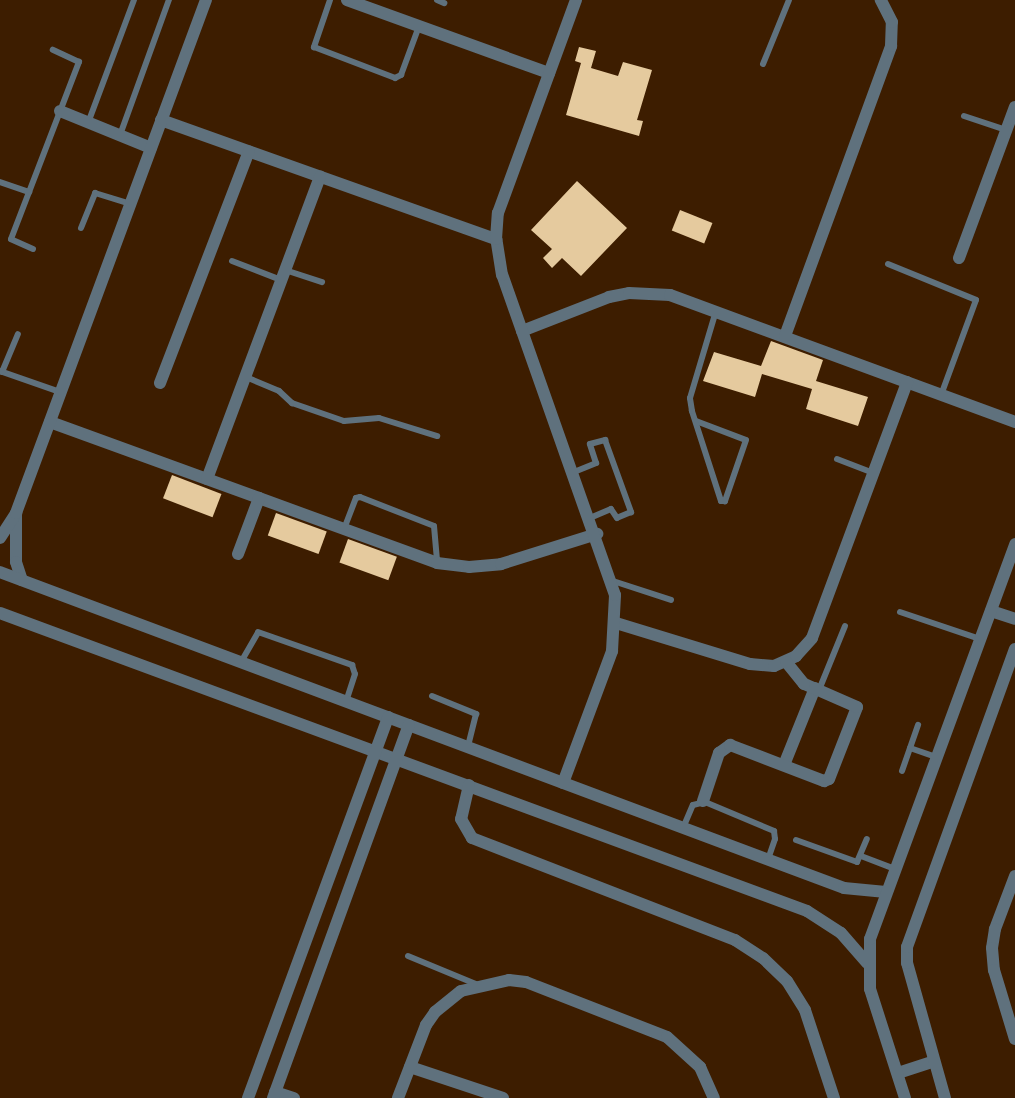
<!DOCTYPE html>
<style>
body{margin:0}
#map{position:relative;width:1015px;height:1098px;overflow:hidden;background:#3d1d00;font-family:Arial,sans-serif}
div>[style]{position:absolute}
.building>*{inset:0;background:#e5ca9e;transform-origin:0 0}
.lane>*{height:6px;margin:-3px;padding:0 3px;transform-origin:3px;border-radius:3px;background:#5f717d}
.street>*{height:12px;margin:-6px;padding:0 6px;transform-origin:6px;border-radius:6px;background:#5f717d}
span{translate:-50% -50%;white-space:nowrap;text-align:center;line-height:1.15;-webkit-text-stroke:6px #2e1601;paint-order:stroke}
</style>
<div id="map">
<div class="building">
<i style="clip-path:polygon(579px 47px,596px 51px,591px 68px,618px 76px,623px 62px,652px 70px,637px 120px,643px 121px,639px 136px,566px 115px,581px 63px,575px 61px)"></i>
<i style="clip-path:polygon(577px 181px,627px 228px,581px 276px,562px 258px,552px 268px,543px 258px,552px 249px,531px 230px)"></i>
<i style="left:680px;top:210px;width:35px;height:22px;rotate:22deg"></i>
<i style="clip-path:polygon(771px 341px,823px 360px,816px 381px,868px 397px,858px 426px,806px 409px,812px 389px,762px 374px,755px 397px,703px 381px,714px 352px,761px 366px)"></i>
<i style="left:172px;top:475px;width:53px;height:25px;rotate:21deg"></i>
<i style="left:276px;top:513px;width:54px;height:24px;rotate:20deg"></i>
<i style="left:348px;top:539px;width:52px;height:25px;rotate:20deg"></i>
</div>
<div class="lane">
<i style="left:330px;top:0;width:50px;rotate:108.8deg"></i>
<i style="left:314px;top:47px;width:87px;rotate:20.9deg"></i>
<i style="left:395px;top:78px;width:7px;rotate:-27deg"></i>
<i style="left:401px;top:75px;width:52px;rotate:-69.8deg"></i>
<i style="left:437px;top:0;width:8px;rotate:23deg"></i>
<i style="left:763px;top:64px;width:69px;rotate:-67.9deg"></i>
<i style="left:964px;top:116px;width:44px;rotate:18.4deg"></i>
<i style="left:88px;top:123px;width:131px;rotate:-69.5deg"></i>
<i style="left:120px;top:135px;width:144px;rotate:-70.1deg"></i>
<i style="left:0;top:182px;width:31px;rotate:19deg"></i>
<i style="left:81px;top:228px;width:38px;rotate:-68deg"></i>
<i style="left:95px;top:193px;width:37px;rotate:17deg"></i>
<i style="left:33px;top:249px;width:24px;rotate:-156deg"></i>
<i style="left:11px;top:239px;width:190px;rotate:-69deg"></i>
<i style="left:79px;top:62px;width:29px;rotate:-155deg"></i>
<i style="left:232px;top:261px;width:53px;rotate:21.2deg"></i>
<i style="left:888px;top:264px;width:95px;rotate:22.2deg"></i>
<i style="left:976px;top:300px;width:101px;rotate:110.2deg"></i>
<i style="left:285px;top:270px;width:39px;rotate:18deg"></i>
<i style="left:0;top:371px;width:64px;rotate:19.3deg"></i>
<i style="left:2px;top:372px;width:41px;rotate:-67.2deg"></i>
<i style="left:246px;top:377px;width:36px;rotate:23deg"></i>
<i style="left:279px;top:391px;width:18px;rotate:43deg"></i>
<i style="left:292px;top:403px;width:55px;rotate:19.1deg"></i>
<i style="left:344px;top:421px;width:35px;rotate:-5deg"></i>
<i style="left:379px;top:418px;width:61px;rotate:17.2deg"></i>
<i style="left:696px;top:421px;width:53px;rotate:20.8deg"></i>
<i style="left:746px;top:440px;width:65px;rotate:109deg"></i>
<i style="left:725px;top:501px;width:4px;rotate:180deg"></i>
<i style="left:721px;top:501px;width:95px;rotate:-107.9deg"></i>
<i style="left:692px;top:411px;width:13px;rotate:-99deg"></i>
<i style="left:690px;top:398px;width:91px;rotate:-73.4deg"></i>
<i style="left:837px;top:459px;width:39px;rotate:21deg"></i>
<i style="left:574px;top:472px;width:24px;rotate:-22deg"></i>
<i style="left:596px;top:463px;width:20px;rotate:-108deg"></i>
<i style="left:590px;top:444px;width:16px;rotate:-15deg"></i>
<i style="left:605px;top:440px;width:77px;rotate:70.1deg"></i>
<i style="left:631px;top:512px;width:15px;rotate:157deg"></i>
<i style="left:617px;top:518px;width:11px;rotate:-124deg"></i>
<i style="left:611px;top:509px;width:23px;rotate:157deg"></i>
<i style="left:344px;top:529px;width:33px;rotate:-69deg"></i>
<i style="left:356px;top:498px;width:4px;rotate:-14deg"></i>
<i style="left:360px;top:497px;width:79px;rotate:21.4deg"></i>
<i style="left:434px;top:526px;width:37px;rotate:85deg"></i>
<i style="left:613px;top:581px;width:61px;rotate:18.1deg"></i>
<i style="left:900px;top:612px;width:84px;rotate:18.6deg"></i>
<i style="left:241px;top:662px;width:34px;rotate:-60deg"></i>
<i style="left:258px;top:632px;width:100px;rotate:19.3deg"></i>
<i style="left:352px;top:665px;width:9px;rotate:72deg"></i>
<i style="left:355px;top:674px;width:28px;rotate:108deg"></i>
<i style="left:819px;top:690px;width:69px;rotate:-67.9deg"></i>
<i style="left:432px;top:696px;width:48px;rotate:22.2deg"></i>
<i style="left:476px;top:714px;width:34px;rotate:104deg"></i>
<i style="left:910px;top:748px;width:28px;rotate:19deg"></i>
<i style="left:902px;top:771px;width:49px;rotate:-70.8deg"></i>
<i style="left:683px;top:828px;width:25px;rotate:-67deg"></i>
<i style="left:693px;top:805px;width:12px;rotate:-14deg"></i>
<i style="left:705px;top:802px;width:75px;rotate:22.8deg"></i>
<i style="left:774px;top:831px;width:8px;rotate:83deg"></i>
<i style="left:775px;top:839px;width:21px;rotate:109deg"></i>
<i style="left:796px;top:840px;width:65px;rotate:19.8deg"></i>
<i style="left:857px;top:862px;width:25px;rotate:-67deg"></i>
<i style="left:861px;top:856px;width:36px;rotate:21deg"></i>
<i style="left:408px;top:956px;width:74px;rotate:22.4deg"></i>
</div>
<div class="street">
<i style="left:347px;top:0;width:215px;rotate:19.9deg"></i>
<i style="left:60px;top:111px;width:98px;rotate:22.1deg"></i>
<i style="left:161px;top:120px;width:356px;rotate:19.6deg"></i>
<i style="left:959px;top:258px;width:161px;rotate:-69.7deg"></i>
<i style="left:522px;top:331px;width:93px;rotate:-21.3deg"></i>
<i style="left:609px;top:297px;width:20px;rotate:-11deg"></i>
<i style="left:629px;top:293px;width:41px;rotate:2.8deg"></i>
<i style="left:670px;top:295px;width:368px;rotate:20.2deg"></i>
<i style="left:785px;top:336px;width:309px;rotate:-69.9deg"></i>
<i style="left:891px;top:46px;width:24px;rotate:-88deg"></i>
<i style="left:892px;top:22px;width:25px;rotate:-117deg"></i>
<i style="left:160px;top:383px;width:248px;rotate:-69deg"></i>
<i style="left:50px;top:422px;width:412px;rotate:20deg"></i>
<i style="left:437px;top:563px;width:32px;rotate:7deg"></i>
<i style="left:469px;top:567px;width:32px;rotate:-5deg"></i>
<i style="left:501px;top:564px;width:101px;rotate:-17.4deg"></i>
<i style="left:207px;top:479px;width:323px;rotate:-69.5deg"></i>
<i style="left:16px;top:514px;width:48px;rotate:90deg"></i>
<i style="left:16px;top:562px;width:19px;rotate:72deg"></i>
<i style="left:0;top:538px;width:30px;rotate:-57deg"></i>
<i style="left:16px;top:513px;width:547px;rotate:-69.68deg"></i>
<i style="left:238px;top:554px;width:60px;rotate:-69.4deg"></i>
<i style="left:0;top:572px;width:901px;rotate:20.53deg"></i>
<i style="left:844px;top:888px;width:42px;rotate:5.4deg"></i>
<i style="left:991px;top:611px;width:25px;rotate:18deg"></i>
<i style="left:0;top:613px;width:860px;rotate:20.27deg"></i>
<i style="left:807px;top:911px;width:40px;rotate:32.9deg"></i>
<i style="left:841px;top:933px;width:40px;rotate:49deg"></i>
<i style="left:616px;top:623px;width:140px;rotate:17deg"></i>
<i style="left:750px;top:664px;width:24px;rotate:5deg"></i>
<i style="left:774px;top:666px;width:24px;rotate:-24deg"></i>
<i style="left:796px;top:656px;width:24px;rotate:-48deg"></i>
<i style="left:812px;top:638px;width:273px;rotate:-69.6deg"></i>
<i style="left:784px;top:765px;width:83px;rotate:-68.1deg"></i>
<i style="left:563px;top:783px;width:141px;rotate:-69.6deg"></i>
<i style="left:612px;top:651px;width:56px;rotate:-86.9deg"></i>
<i style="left:615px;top:595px;width:339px;rotate:-109.4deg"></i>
<i style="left:502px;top:275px;width:36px;rotate:-99deg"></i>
<i style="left:496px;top:239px;width:26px;rotate:-86deg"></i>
<i style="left:498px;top:213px;width:227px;rotate:-69.9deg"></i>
<i style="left:469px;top:785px;width:35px;rotate:103deg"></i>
<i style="left:461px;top:819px;width:22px;rotate:60deg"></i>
<i style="left:472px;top:838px;width:282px;rotate:21.2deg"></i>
<i style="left:735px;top:940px;width:33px;rotate:33deg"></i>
<i style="left:763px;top:958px;width:33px;rotate:44deg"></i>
<i style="left:787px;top:981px;width:34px;rotate:58deg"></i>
<i style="left:805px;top:1010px;width:93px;rotate:71.8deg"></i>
<i style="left:703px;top:801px;width:51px;rotate:-71.6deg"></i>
<i style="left:719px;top:753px;width:14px;rotate:-36deg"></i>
<i style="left:730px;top:745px;width:101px;rotate:21deg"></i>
<i style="left:824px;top:781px;width:5px;rotate:-22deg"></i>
<i style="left:829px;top:779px;width:77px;rotate:-68.7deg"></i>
<i style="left:857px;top:707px;width:58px;rotate:-156.5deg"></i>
<i style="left:804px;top:684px;width:28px;rotate:-129deg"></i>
<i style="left:1015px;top:876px;width:57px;rotate:110.7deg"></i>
<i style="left:995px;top:929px;width:19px;rotate:99deg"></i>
<i style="left:992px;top:948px;width:22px;rotate:85deg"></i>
<i style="left:994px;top:970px;width:72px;rotate:73.1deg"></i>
<i style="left:410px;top:1067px;width:98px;rotate:18.4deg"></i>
<i style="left:898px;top:1073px;width:38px;rotate:-18deg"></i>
<i style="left:275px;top:1092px;width:20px;rotate:18deg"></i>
<i style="left:248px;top:1098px;width:406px;rotate:-69.8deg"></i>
<i style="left:273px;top:1098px;width:397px;rotate:-70deg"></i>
<i style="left:398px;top:1098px;width:78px;rotate:-69deg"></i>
<i style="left:426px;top:1025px;width:16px;rotate:-55deg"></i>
<i style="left:435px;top:1012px;width:33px;rotate:-39deg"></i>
<i style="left:461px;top:991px;width:49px;rotate:-12.9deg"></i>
<i style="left:509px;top:980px;width:17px;rotate:7deg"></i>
<i style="left:526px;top:982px;width:151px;rotate:21.3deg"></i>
<i style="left:667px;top:1037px;width:45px;rotate:42.3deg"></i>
<i style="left:700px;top:1067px;width:34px;rotate:66deg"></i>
<i style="left:905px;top:1098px;width:114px;rotate:-107.8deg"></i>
<i style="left:870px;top:989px;width:50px;rotate:-90deg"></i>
<i style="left:870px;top:939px;width:421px;rotate:-69.8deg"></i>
<i style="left:945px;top:1098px;width:140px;rotate:-105.7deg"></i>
<i style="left:907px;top:963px;width:16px;rotate:-90deg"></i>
<i style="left:907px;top:947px;width:317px;rotate:-70.1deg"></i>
</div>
</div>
